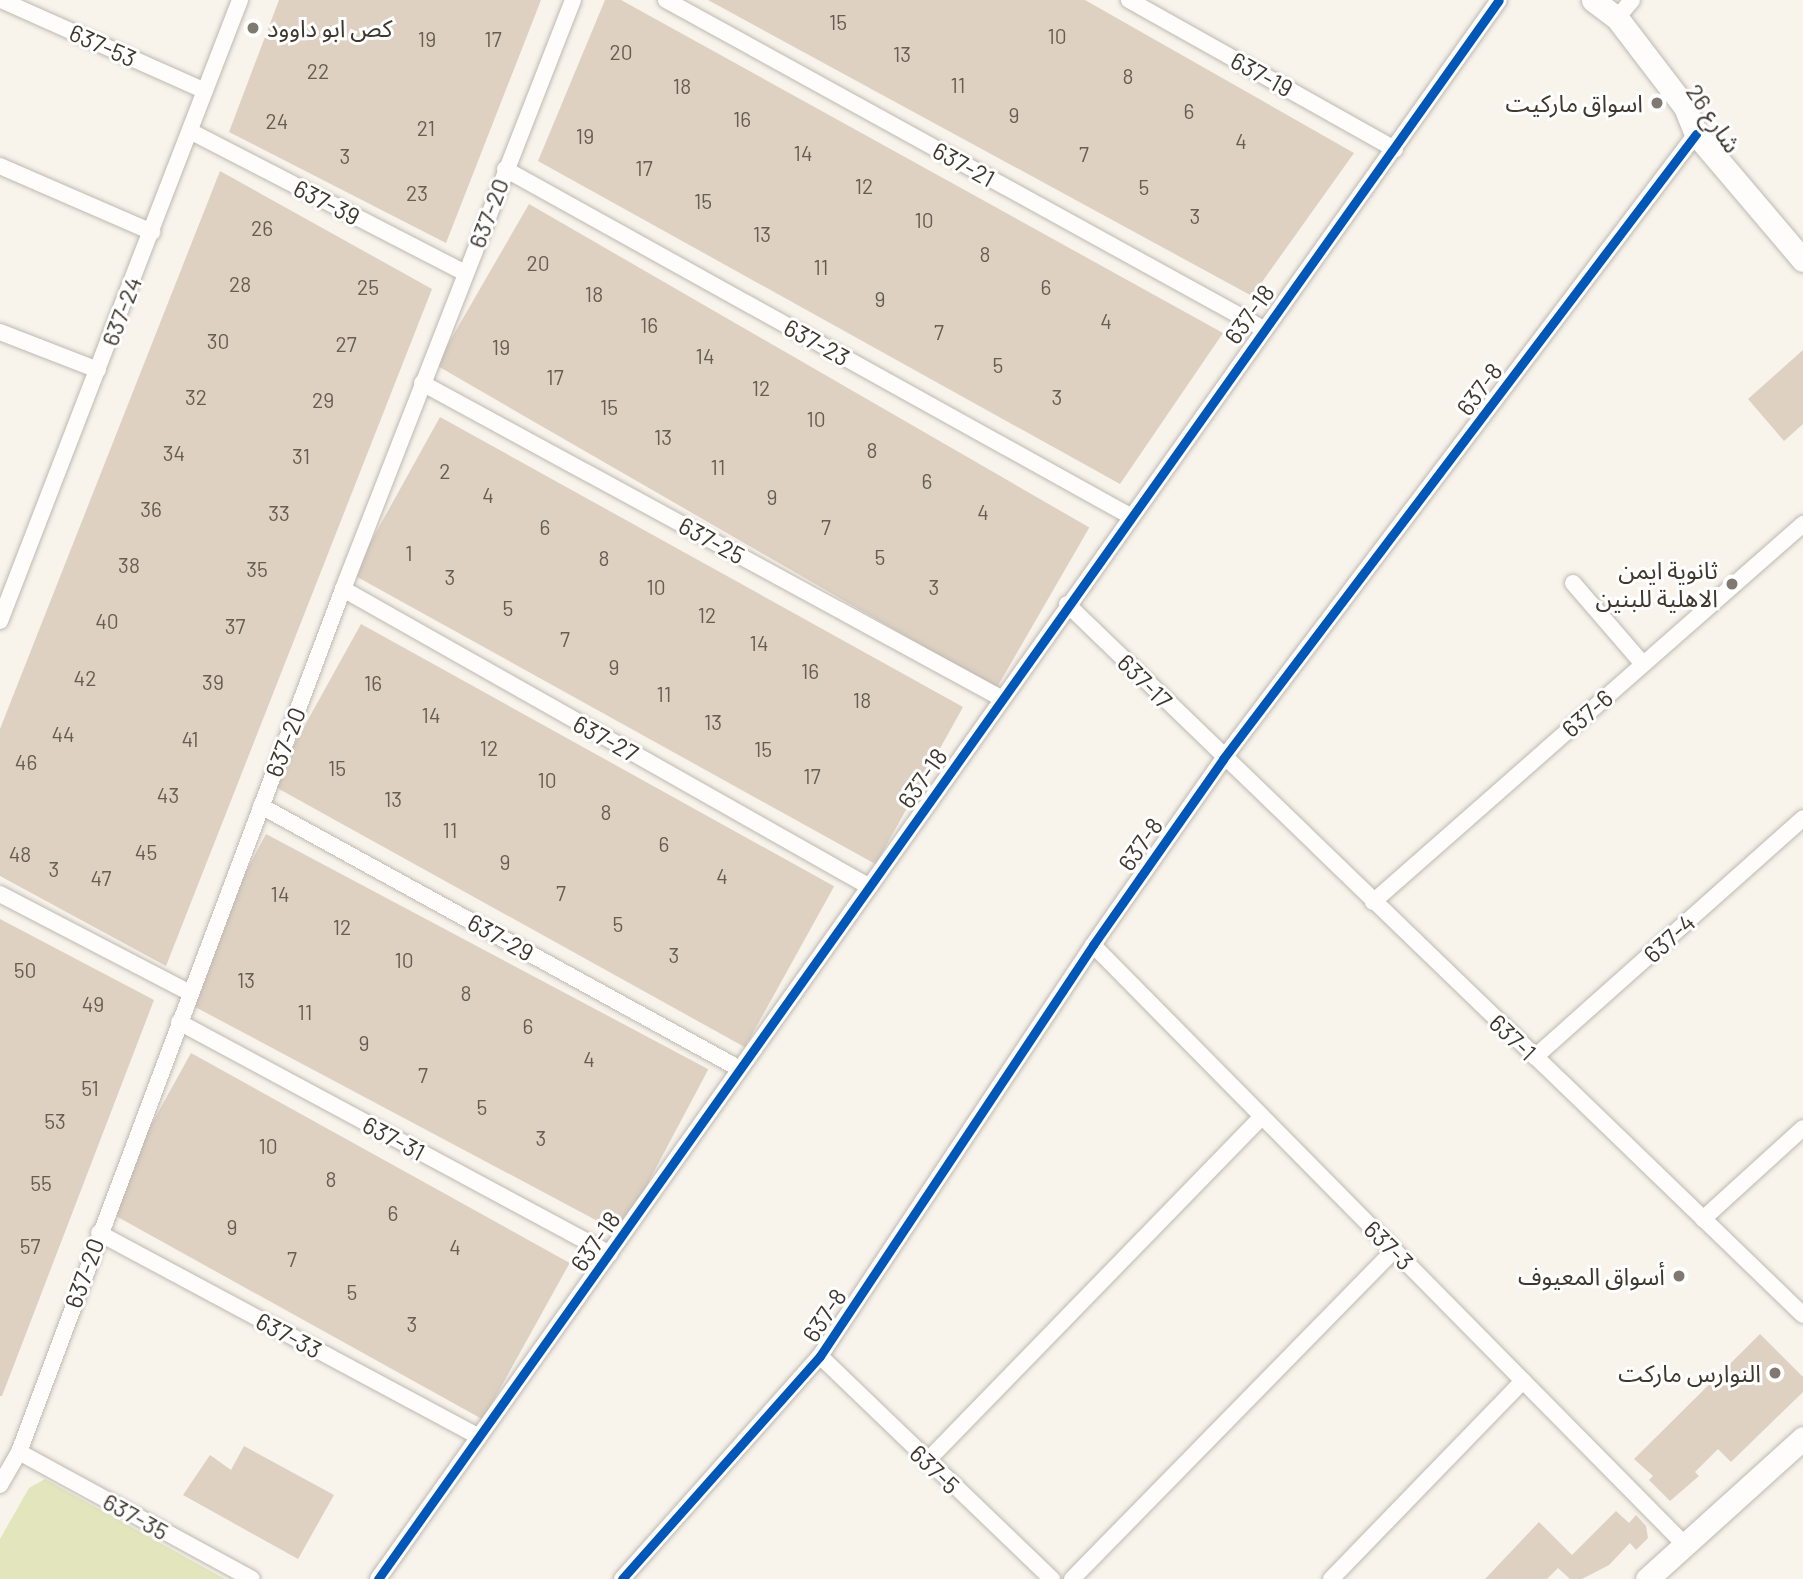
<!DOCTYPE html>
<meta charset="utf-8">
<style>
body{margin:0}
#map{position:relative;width:1803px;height:1579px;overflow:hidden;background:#f8f3eb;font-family:Barlow,"Noto Sans Arabic",sans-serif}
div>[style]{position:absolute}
.green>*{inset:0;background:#e3e5bd}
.building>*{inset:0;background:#ded1c2;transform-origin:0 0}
.roads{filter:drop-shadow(0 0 2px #beb9b1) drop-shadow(0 0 2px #beb9b1)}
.street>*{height:16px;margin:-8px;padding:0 8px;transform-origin:8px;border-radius:8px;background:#fefdfc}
.secondary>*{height:23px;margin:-11.5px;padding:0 11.5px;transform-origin:11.5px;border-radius:11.5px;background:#fefdfc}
.cycleway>*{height:9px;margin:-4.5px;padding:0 4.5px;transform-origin:4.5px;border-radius:4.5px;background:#0057b8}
.dots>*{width:19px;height:19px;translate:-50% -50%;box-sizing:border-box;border:4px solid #fff;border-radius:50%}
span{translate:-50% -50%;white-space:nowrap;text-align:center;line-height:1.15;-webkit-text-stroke:6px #fff;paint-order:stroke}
.number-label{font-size:21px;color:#675e53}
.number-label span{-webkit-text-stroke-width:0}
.poi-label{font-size:24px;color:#3f382e}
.left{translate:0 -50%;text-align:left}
.right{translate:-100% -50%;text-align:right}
.street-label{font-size:24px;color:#3f382e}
</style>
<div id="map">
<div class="green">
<i style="clip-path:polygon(45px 1479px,225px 1579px,0 1579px,0 1539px,29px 1488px)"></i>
</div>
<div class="building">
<i style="clip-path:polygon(279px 0,541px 0,446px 243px,229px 132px)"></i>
<i style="clip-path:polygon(605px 0,621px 0,1223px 333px,1120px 484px,538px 161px)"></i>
<i style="clip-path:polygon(708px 0,1085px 0,1354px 153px,1252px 296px)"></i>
<i style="clip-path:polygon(220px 171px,432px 289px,166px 966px,0 876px,0 729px)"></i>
<i style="left:529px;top:204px;width:647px;height:186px;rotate:30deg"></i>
<i style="clip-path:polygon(1803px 350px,1803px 424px,1784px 441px,1748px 399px)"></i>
<i style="left:440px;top:417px;width:598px;height:180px;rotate:29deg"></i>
<i style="left:361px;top:624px;width:541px;height:184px;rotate:29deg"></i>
<i style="left:266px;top:834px;width:501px;height:186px;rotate:28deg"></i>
<i style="clip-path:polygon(0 919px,154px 1000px,2px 1396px,0 1396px)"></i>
<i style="left:191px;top:1053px;width:433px;height:179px;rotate:29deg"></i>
<i style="clip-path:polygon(1760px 1334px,1803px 1377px,1803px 1392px,1731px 1462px,1718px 1449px,1695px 1472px,1699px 1476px,1670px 1501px,1649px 1480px,1653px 1476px,1634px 1459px)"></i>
<i style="clip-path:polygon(244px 1446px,334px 1495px,298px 1559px,183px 1495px,210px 1455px,231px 1470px)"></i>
<i style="clip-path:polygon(1616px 1511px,1629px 1523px,1636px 1515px,1646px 1526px,1648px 1538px,1636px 1550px,1630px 1543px,1609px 1565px,1582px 1579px,1570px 1579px,1558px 1568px,1547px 1579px,1485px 1579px,1539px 1522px,1572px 1555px)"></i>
</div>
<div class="roads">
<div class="street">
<i style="left:1px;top:0;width:223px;rotate:24deg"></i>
<i style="left:666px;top:0;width:680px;rotate:28.83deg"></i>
<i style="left:1129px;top:0;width:305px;rotate:29.3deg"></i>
<i style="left:1617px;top:18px;width:23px;rotate:-50deg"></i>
<i style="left:190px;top:131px;width:309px;rotate:27.3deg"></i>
<i style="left:0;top:166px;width:166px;rotate:23.5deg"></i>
<i style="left:505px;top:169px;width:715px;rotate:29.04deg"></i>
<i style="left:0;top:332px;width:105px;rotate:21.2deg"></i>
<i style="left:422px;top:383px;width:659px;rotate:28.55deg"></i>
<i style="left:1573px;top:583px;width:107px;rotate:49.2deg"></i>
<i style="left:343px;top:589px;width:605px;rotate:29.49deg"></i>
<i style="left:1067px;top:604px;width:1023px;rotate:44.01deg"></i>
<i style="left:0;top:621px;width:666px;rotate:-68.87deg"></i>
<i style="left:261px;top:806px;width:546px;rotate:28.77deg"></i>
<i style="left:0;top:894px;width:214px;rotate:27.5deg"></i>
<i style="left:1373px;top:902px;width:573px;rotate:-41.32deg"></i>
<i style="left:1093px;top:945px;width:843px;rotate:45.38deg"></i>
<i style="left:179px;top:1022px;width:489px;rotate:28.3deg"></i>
<i style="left:1535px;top:1057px;width:359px;rotate:-41.7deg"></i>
<i style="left:1703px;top:1219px;width:135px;rotate:-42.3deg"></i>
<i style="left:99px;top:1233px;width:431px;rotate:28.2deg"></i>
<i style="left:820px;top:1356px;width:322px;rotate:43.9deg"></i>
<i style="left:19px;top:1452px;width:265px;rotate:28.6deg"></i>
<i style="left:927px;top:1461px;width:480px;rotate:-45.8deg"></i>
<i style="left:0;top:1485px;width:38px;rotate:-60deg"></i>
<i style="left:19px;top:1452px;width:922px;rotate:-69.42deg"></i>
<i style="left:343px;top:589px;width:632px;rotate:-68.67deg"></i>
<i style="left:378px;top:1579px;width:1936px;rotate:-54.63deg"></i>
<i style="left:622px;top:1579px;width:298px;rotate:-48.4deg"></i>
<i style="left:820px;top:1356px;width:493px;rotate:-56.4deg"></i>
<i style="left:1093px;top:945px;width:227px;rotate:-55deg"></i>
<i style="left:1223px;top:759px;width:784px;rotate:-52.88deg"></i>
<i style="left:1072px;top:1579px;width:460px;rotate:-45.6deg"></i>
<i style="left:1331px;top:1579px;width:276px;rotate:-45.9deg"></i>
</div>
<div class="secondary">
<i style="left:1593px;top:0;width:30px;rotate:37deg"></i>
<i style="left:1617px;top:18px;width:112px;rotate:52.6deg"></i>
<i style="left:1685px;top:107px;width:29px;rotate:68deg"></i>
<i style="left:1696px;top:134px;width:165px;rotate:49.7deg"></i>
<i style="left:1647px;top:1579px;width:210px;rotate:-42.1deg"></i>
</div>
</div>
<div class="cycleway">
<i style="left:378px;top:1579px;width:1936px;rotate:-54.63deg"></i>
<i style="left:622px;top:1579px;width:298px;rotate:-48.4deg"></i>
<i style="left:820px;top:1356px;width:493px;rotate:-56.4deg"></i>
<i style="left:1093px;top:945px;width:227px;rotate:-55deg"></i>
<i style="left:1223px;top:759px;width:784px;rotate:-52.88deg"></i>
</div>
<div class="dots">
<i style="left:253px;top:28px;background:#807970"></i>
<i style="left:1657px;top:103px;background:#807970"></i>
<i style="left:1732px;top:584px;background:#807970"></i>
<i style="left:1679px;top:1276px;background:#807970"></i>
<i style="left:1775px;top:1373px;background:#807970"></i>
</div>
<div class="number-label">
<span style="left:838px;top:22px">15</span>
<span style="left:1057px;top:36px">10</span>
<span style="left:427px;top:39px">19</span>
<span style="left:493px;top:39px">17</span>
<span style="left:621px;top:52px">20</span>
<span style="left:902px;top:54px">13</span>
<span style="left:318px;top:71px">22</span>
<span style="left:1128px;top:76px">8</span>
<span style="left:958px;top:85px">11</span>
<span style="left:682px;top:86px">18</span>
<span style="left:1189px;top:111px">6</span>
<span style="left:1014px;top:115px">9</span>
<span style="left:742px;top:119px">16</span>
<span style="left:277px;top:121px">24</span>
<span style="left:426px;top:128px">21</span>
<span style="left:585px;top:136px">19</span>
<span style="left:1241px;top:141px">4</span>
<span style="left:803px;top:153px">14</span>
<span style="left:1084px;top:154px">7</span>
<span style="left:345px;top:156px">3</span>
<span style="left:644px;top:168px">17</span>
<span style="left:864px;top:186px">12</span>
<span style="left:1144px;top:187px">5</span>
<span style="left:417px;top:193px">23</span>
<span style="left:703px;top:201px">15</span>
<span style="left:1195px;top:216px">3</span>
<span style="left:924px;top:220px">10</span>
<span style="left:262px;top:228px">26</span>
<span style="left:762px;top:234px">13</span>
<span style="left:985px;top:254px">8</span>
<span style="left:538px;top:263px">20</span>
<span style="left:821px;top:267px">11</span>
<span style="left:240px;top:284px">28</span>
<span style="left:368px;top:287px">25</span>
<span style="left:1046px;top:287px">6</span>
<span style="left:594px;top:294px">18</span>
<span style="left:880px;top:299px">9</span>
<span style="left:1106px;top:321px">4</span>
<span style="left:649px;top:325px">16</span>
<span style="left:939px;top:332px">7</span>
<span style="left:218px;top:341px">30</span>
<span style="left:346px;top:344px">27</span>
<span style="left:501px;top:347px">19</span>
<span style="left:705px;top:356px">14</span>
<span style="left:998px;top:365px">5</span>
<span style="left:555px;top:377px">17</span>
<span style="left:761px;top:388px">12</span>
<span style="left:196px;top:397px">32</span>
<span style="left:1057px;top:397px">3</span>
<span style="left:323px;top:400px">29</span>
<span style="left:609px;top:407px">15</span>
<span style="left:816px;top:419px">10</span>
<span style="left:663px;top:437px">13</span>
<span style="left:872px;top:450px">8</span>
<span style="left:174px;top:453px">34</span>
<span style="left:301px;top:456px">31</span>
<span style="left:718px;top:467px">11</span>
<span style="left:445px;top:471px">2</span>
<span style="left:927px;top:481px">6</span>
<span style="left:488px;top:495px">4</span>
<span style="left:772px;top:497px">9</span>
<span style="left:151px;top:509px">36</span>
<span style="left:983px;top:512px">4</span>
<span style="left:279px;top:513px">33</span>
<span style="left:545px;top:527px">6</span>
<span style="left:826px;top:527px">7</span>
<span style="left:409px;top:553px">1</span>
<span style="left:880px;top:557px">5</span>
<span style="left:604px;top:558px">8</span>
<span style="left:129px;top:565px">38</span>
<span style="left:257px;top:569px">35</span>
<span style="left:450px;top:577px">3</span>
<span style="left:656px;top:587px">10</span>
<span style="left:934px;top:587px">3</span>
<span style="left:508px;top:608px">5</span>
<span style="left:707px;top:615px">12</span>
<span style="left:107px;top:621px">40</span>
<span style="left:235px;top:626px">37</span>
<span style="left:565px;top:639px">7</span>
<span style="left:759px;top:643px">14</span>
<span style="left:614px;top:667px">9</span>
<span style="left:810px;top:671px">16</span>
<span style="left:85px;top:678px">42</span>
<span style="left:213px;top:682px">39</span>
<span style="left:373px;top:683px">16</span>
<span style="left:664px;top:694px">11</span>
<span style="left:862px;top:700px">18</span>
<span style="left:431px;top:715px">14</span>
<span style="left:713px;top:722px">13</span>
<span style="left:63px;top:734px">44</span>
<span style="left:190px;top:739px">41</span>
<span style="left:489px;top:748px">12</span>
<span style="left:763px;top:749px">15</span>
<span style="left:26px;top:762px">46</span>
<span style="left:337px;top:768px">15</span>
<span style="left:812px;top:776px">17</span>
<span style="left:547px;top:780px">10</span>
<span style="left:168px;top:795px">43</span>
<span style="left:393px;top:799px">13</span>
<span style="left:606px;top:812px">8</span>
<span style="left:450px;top:830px">11</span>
<span style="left:664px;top:844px">6</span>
<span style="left:146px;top:852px">45</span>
<span style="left:20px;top:854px">48</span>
<span style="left:505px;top:862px">9</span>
<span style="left:54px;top:869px">3</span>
<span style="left:722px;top:876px">4</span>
<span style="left:101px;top:878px">47</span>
<span style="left:561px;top:893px">7</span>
<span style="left:280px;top:894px">14</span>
<span style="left:618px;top:924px">5</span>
<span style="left:342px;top:927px">12</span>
<span style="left:674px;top:955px">3</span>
<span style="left:404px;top:960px">10</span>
<span style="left:25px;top:970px">50</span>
<span style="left:246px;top:980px">13</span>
<span style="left:466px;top:993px">8</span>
<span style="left:93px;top:1004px">49</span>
<span style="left:305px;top:1012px">11</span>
<span style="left:528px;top:1026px">6</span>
<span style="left:364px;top:1043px">9</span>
<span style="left:589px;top:1059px">4</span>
<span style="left:423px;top:1075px">7</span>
<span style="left:90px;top:1088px">51</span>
<span style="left:482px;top:1107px">5</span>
<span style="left:55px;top:1121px">53</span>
<span style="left:541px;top:1138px">3</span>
<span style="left:268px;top:1146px">10</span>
<span style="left:331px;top:1179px">8</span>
<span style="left:41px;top:1183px">55</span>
<span style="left:393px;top:1213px">6</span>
<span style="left:232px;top:1227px">9</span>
<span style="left:30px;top:1246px">57</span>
<span style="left:455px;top:1247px">4</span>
<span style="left:292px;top:1259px">7</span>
<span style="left:352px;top:1292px">5</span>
<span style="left:412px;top:1324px">3</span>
</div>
<div class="poi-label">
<span class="left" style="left:267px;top:28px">كص ابو داوود</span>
<span class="right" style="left:1643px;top:103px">اسواق ماركيت</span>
<span class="right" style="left:1718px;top:584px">ثانوية ايمن<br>الاهلية للبنين</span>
<span class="right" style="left:1665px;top:1276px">أسواق المعيوف</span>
<span class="right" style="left:1761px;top:1373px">النوارس ماركت</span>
</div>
<div class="street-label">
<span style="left:103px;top:45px;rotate:24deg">637-53</span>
<span style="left:1262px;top:74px;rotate:29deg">637-19</span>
<span style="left:1714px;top:118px;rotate:56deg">شارع 26</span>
<span style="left:964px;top:164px;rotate:29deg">637-21</span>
<span style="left:327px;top:202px;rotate:27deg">637-39</span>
<span style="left:488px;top:213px;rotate:-69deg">637-20</span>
<span style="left:121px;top:311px;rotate:-69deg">637-24</span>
<span style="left:1249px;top:314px;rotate:-54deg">637-18</span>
<span style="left:817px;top:342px;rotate:29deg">637-23</span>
<span style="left:1479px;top:389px;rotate:-53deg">637-8</span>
<span style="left:712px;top:540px;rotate:29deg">637-25</span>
<span style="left:1145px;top:681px;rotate:45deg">637-17</span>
<span style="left:1587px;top:713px;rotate:-41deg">637-6</span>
<span style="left:606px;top:738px;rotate:29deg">637-27</span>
<span style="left:285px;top:742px;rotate:-69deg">637-20</span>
<span style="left:922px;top:778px;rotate:-55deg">637-18</span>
<span style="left:1140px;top:844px;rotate:-55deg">637-8</span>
<span style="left:501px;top:937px;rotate:29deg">637-29</span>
<span style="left:1669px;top:938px;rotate:-42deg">637-4</span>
<span style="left:1513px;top:1037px;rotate:44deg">637-1</span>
<span style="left:394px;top:1138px;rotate:28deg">637-31</span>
<span style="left:595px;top:1241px;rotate:-55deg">637-18</span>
<span style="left:1389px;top:1245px;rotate:45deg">637-3</span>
<span style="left:84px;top:1273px;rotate:-70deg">637-20</span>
<span style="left:824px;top:1315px;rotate:-56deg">637-8</span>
<span style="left:289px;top:1335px;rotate:28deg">637-33</span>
<span style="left:935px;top:1469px;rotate:44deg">637-5</span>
<span style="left:136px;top:1516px;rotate:29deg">637-35</span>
</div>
</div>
